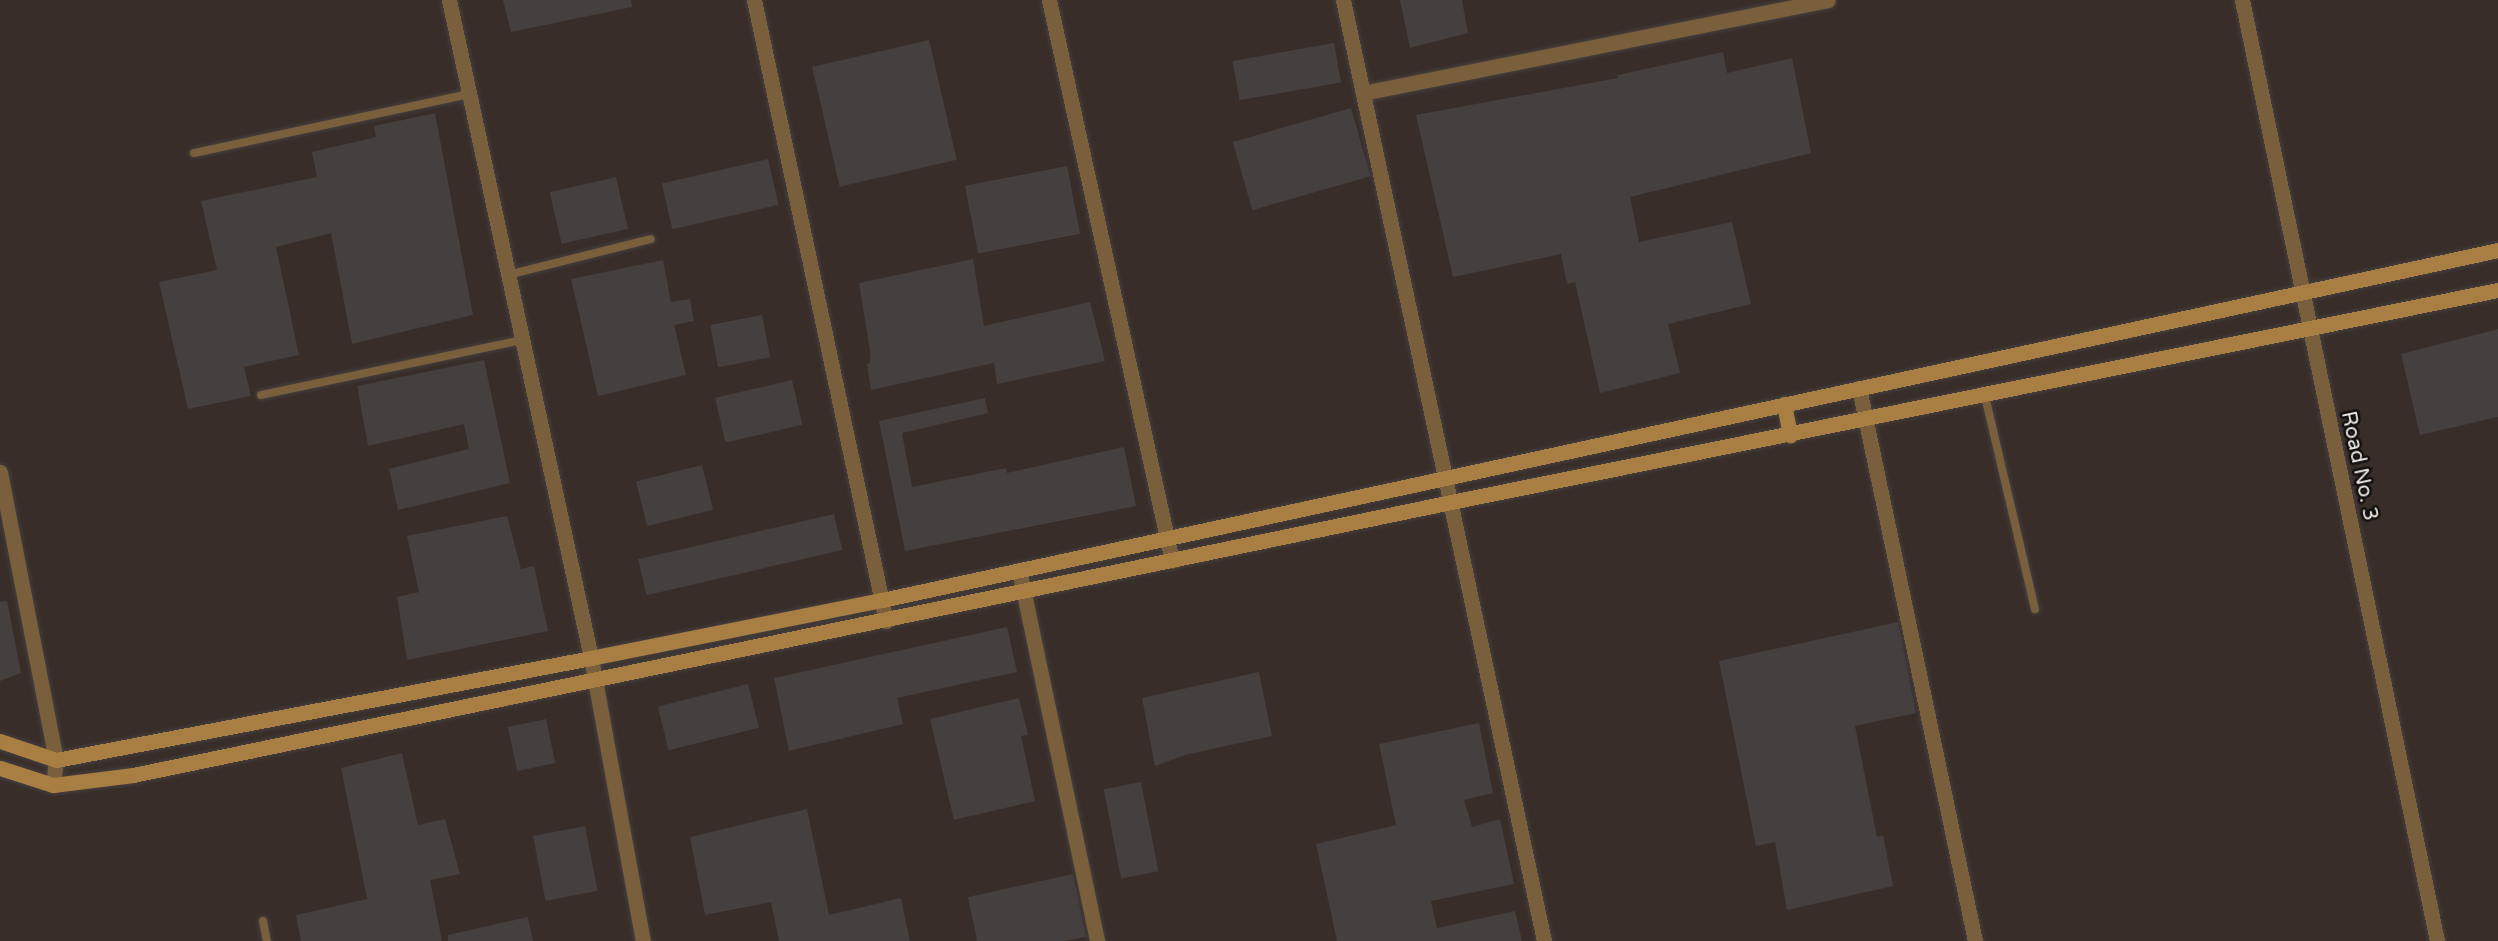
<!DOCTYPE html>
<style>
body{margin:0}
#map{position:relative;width:2498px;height:941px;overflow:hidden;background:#2a2523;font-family:"Varela Round",sans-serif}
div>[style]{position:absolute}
.built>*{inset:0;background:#382d29;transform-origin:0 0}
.building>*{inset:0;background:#453f40;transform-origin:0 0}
.roads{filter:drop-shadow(0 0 2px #45403f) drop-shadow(0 0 2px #45403f)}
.service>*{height:8px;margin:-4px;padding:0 4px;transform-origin:4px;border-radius:4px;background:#795f3b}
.minor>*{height:15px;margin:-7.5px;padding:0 7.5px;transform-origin:7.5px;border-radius:7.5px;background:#795f3b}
.secondary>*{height:15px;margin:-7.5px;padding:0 7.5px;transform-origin:7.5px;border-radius:7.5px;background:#a87e43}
span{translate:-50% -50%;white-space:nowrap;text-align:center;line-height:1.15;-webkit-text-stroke:5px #110e0e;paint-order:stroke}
.street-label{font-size:21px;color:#ede9e8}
</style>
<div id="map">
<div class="built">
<i style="left:0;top:0;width:2498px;height:941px"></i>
</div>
<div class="building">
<i style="clip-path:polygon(503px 0,631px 0,632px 7px,511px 32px)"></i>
<i style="clip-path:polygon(1400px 0,1462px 0,1468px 33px,1410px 48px)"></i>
<i style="left:929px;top:40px;width:123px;height:120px;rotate:77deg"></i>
<i style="left:1334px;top:43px;width:40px;height:103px;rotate:80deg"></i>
<i style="clip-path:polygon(1723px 52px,1727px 73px,1792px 58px,1811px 153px,1630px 197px,1639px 242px,1732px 222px,1751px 304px,1668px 324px,1680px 373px,1600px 393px,1575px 282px,1567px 284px,1561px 254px,1453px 277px,1416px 115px,1618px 78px,1618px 75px)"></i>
<i style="left:1351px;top:108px;width:71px;height:123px;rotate:74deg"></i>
<i style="clip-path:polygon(435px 113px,473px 315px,352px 344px,331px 233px,276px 247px,299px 355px,244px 367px,251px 396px,188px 409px,159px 282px,217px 270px,201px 201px,317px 177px,312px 152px,376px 137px,374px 126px)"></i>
<i style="left:768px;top:159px;width:47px;height:109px;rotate:77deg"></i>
<i style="left:1067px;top:166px;width:69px;height:104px;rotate:79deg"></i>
<i style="left:616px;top:177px;width:53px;height:68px;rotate:77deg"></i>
<i style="clip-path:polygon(973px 259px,984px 326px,1090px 302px,1105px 361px,997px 384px,994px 363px,871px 390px,867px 364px,870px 363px,870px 351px,859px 283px)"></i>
<i style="clip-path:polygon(663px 260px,671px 302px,690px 299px,694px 321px,674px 325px,686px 375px,598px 396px,571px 279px)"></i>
<i style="left:762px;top:315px;width:43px;height:53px;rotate:79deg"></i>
<i style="clip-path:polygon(2498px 329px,2498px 417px,2420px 435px,2401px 354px)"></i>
<i style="clip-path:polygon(484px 360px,510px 483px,398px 510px,389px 469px,469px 449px,464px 424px,368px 446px,357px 386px)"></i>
<i style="left:792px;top:380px;width:46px;height:79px;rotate:77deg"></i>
<i style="clip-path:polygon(985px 398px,988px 413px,902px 433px,912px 487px,1006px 468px,1007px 473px,1124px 447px,1136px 506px,905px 551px,879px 421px)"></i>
<i style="left:702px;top:465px;width:46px;height:68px;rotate:76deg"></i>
<i style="left:834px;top:514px;width:37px;height:201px;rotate:77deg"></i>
<i style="clip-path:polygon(507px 516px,521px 569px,534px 566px,548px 631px,407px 660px,397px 597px,419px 592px,407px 536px)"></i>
<i style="clip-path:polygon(7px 601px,21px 673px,0 681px,0 602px)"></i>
<i style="clip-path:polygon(1898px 622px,1916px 713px,1855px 726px,1877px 837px,1883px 835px,1893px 886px,1787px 910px,1775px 842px,1756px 846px,1719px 661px)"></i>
<i style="clip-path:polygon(1007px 627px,1017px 672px,897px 698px,903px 724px,789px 751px,774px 678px)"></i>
<i style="clip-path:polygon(1259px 672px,1272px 736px,1185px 755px,1155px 766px,1142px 698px)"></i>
<i style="left:748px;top:684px;width:45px;height:93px;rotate:76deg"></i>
<i style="clip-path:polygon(1019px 698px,1028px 735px,1021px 736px,1035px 801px,954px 820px,930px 719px)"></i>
<i style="left:546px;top:719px;width:45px;height:39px;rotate:78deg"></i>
<i style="clip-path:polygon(1479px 723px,1493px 793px,1464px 800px,1472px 827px,1500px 819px,1514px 884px,1431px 901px,1437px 928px,1515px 911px,1522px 941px,1337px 941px,1316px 844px,1396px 825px,1379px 744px)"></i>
<i style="clip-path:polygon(402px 753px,418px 825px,445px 819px,460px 874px,430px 880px,442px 941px,301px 941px,296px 915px,367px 899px,341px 768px)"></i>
<i style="left:1141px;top:782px;width:91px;height:38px;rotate:79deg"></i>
<i style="clip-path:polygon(807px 809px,829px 915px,901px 898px,910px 941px,779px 941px,771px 902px,705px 915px,690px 837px)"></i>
<i style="left:585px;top:826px;width:66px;height:53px;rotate:79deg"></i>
<i style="clip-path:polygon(1073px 874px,1086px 937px,1063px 941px,977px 941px,968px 897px)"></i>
<i style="clip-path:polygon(528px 917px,533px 941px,448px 941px,448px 935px)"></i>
</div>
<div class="roads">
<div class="service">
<i style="left:194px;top:153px;width:281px;rotate:-12.1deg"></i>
<i style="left:508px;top:275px;width:147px;rotate:-14.1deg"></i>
<i style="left:261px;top:395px;width:267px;rotate:-11.9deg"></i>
<i style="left:1985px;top:396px;width:219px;rotate:76.8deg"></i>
<i style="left:263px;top:921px;width:20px;rotate:79deg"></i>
</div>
<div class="minor">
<i style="left:449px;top:0;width:673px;rotate:77.82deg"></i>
<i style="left:591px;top:658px;width:288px;rotate:79.6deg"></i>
<i style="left:754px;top:0;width:635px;rotate:78deg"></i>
<i style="left:1049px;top:0;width:574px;rotate:77.63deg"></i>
<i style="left:1343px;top:0;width:962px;rotate:77.94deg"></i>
<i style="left:2242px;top:0;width:961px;rotate:78.29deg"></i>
<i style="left:1363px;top:93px;width:474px;rotate:-11.3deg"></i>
<i style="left:1859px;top:388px;width:565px;rotate:78.15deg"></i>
<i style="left:0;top:472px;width:293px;rotate:79deg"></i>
<i style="left:56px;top:760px;width:25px;rotate:97deg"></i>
<i style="left:1019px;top:570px;width:379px;rotate:78.1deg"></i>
</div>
<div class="secondary">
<i style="left:1784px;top:404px;width:32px;rotate:79deg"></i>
<i style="left:0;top:741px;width:59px;rotate:18.7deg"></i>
<i style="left:56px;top:760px;width:545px;rotate:-10.79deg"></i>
<i style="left:591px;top:658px;width:297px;rotate:-11.3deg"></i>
<i style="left:882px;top:600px;width:1653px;rotate:-12.22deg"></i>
<i style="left:0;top:768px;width:56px;rotate:17.8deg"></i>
<i style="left:53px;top:785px;width:81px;rotate:-7.1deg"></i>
<i style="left:133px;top:775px;width:1346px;rotate:-11.7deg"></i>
<i style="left:1451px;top:502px;width:1068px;rotate:-11.45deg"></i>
</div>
</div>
<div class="street-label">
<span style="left:2359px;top:466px;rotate:78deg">Road No. 3</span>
</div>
</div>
